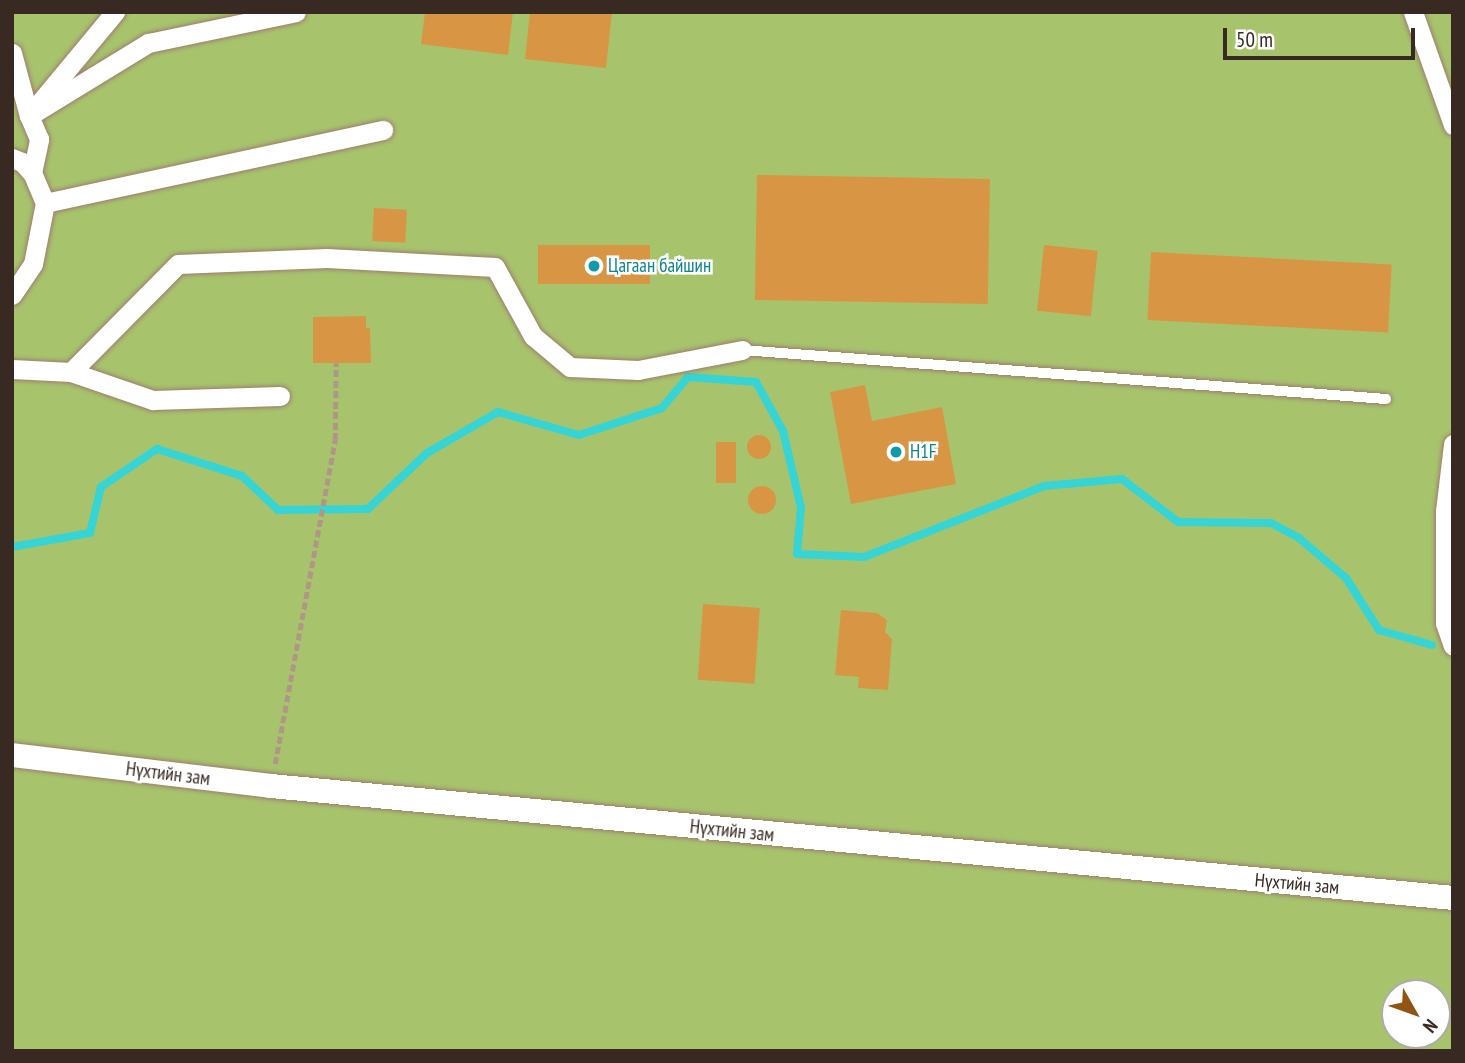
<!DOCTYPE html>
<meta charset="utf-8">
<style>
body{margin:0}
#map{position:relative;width:1465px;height:1063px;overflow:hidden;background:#fcd8c5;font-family:"PT Sans Narrow",sans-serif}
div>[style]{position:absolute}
.green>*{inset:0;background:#a7c46d}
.stream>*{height:8px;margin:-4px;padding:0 4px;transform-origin:4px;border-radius:4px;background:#36d4d4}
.building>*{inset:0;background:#d89645;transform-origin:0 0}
.round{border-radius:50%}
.path>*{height:4.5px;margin-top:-2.25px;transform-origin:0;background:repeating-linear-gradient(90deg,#b19687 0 7px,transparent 0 10.5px)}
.roads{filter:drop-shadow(0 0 2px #9f7e6d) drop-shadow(0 0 2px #9f7e6d)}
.service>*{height:10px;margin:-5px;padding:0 5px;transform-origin:5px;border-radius:5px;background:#fff}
.minor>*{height:19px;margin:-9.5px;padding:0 9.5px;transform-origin:9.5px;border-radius:9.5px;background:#fff}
.tertiary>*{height:24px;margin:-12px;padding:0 12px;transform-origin:12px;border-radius:12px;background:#fff}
.dots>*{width:19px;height:19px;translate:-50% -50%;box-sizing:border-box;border:4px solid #fff;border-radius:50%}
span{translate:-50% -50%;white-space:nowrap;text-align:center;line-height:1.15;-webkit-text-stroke:5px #fff;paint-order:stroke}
.culture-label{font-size:19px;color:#0d838f}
.left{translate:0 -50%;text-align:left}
.street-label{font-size:19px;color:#382a23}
.frame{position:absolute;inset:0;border:14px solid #382a23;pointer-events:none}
.north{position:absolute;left:1381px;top:979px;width:70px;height:70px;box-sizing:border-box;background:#fff;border:2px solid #afaaa7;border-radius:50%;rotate:130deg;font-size:19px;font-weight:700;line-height:28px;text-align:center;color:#382a23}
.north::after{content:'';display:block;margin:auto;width:24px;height:32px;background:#905512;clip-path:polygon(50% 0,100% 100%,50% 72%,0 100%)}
.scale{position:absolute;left:1223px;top:28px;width:192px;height:32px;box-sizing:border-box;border:4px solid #382a23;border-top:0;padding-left:9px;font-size:21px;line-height:24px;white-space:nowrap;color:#382a23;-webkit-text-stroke:5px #fff;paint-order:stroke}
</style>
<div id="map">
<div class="green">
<i style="clip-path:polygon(evenodd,12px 12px,1453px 12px,1453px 1051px,12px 1051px,12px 12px,1395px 993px,1437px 993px,1437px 1035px,1395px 1035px,1395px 993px)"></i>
</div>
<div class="stream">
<i style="left:12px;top:547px;width:79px;rotate:-10.2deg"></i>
<i style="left:90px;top:533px;width:47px;rotate:-76.6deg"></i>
<i style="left:101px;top:487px;width:68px;rotate:-34.2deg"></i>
<i style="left:157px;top:449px;width:89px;rotate:17.6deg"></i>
<i style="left:242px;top:476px;width:50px;rotate:43.4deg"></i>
<i style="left:278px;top:510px;width:90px;rotate:-0.6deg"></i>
<i style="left:368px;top:509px;width:81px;rotate:-43.5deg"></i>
<i style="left:427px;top:453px;width:82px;rotate:-30deg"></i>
<i style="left:498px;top:412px;width:84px;rotate:15.9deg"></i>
<i style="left:579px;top:435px;width:87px;rotate:-18deg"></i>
<i style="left:662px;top:408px;width:40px;rotate:-50deg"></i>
<i style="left:688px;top:377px;width:68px;rotate:4.2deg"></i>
<i style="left:756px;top:382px;width:56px;rotate:61.1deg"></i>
<i style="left:783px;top:431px;width:79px;rotate:76.8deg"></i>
<i style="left:801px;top:508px;width:46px;rotate:95deg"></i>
<i style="left:797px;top:554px;width:67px;rotate:2.6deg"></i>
<i style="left:864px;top:557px;width:193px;rotate:-21.5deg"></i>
<i style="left:1044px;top:486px;width:78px;rotate:-5.1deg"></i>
<i style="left:1122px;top:479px;width:71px;rotate:37.5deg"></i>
<i style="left:1178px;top:522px;width:93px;rotate:0.6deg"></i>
<i style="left:1271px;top:523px;width:32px;rotate:28deg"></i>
<i style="left:1299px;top:538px;width:62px;rotate:40.4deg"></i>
<i style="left:1346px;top:578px;width:62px;rotate:57.6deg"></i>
<i style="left:1379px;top:630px;width:55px;rotate:15.8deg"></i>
</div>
<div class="building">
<i style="clip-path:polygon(425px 12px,513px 12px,508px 55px,421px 44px)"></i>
<i style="clip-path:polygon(530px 12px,612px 12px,606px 68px,525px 59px)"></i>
<i style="left:757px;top:175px;width:233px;height:125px;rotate:1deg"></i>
<i style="left:374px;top:208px;width:33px;height:33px;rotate:3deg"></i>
<i style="left:650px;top:245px;width:39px;height:112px;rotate:90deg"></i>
<i style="left:1044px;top:245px;width:54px;height:66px;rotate:6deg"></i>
<i style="left:1151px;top:252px;width:241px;height:68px;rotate:3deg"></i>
<i style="clip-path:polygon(366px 316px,366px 328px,370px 328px,371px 363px,313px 363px,313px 317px)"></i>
<i style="clip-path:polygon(865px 385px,872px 421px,942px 407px,956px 484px,851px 504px,830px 392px)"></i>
<i class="round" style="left:747px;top:435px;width:24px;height:24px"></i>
<i style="left:716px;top:442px;width:20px;height:41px"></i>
<i class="round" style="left:748px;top:486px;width:28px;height:28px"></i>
<i style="left:703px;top:604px;width:57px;height:76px;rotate:4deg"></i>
<i style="clip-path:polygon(841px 610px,877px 613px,887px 620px,885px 632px,892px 639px,888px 690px,858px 688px,859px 677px,835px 675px)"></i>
</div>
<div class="path">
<i style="left:275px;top:764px;width:330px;rotate:-79.5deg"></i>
<i style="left:335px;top:440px;width:77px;rotate:-89.3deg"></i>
</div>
<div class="roads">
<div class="service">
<i style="left:742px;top:350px;width:646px;rotate:4.35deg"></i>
</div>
<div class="minor">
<i style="left:1413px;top:12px;width:120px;rotate:70.5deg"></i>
<i style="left:12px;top:53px;width:65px;rotate:74.9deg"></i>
<i style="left:36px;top:107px;width:124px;rotate:-50.3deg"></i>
<i style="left:12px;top:158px;width:11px;rotate:22deg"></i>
<i style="left:22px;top:162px;width:15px;rotate:48deg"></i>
<i style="left:45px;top:203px;width:346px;rotate:-12.2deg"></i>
<i style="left:12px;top:295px;width:37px;rotate:-56deg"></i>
<i style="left:33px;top:264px;width:62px;rotate:-78.9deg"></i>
<i style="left:45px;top:203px;width:33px;rotate:-113deg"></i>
<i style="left:32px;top:173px;width:35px;rotate:-78deg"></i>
<i style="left:39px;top:139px;width:25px;rotate:-113deg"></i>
<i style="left:29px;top:116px;width:140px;rotate:-31.5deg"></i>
<i style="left:148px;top:43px;width:151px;rotate:-11.8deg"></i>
<i style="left:12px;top:369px;width:59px;rotate:2.9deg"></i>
<i style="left:71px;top:372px;width:87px;rotate:18.9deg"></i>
<i style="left:153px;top:400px;width:127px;rotate:-1.8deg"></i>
<i style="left:71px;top:372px;width:152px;rotate:-45.3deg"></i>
<i style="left:178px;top:264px;width:149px;rotate:-2.3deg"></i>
<i style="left:327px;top:258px;width:168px;rotate:3.1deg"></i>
<i style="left:495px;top:267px;width:79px;rotate:61.2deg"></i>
<i style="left:533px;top:336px;width:48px;rotate:40deg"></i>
<i style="left:570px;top:367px;width:68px;rotate:2.5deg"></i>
<i style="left:638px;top:370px;width:106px;rotate:-10.9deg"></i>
<i style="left:1453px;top:444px;width:67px;rotate:96.8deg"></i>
<i style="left:1445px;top:511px;width:112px;rotate:90deg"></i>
<i style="left:1445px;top:623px;width:24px;rotate:71deg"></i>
</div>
<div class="tertiary">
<i style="left:12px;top:755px;width:261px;rotate:6.8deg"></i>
<i style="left:271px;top:786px;width:1187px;rotate:5.41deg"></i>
</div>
</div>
<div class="dots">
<i style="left:594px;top:266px;background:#0f9aa8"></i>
<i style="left:896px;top:452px;background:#0f9aa8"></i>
</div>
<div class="culture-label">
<span class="left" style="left:608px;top:266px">Цагаан байшин</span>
<span class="left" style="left:910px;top:452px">H1F</span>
</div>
<div class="street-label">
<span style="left:168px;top:774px;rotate:7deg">Нүхтийн зам</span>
<span style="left:732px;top:831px;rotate:6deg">Нүхтийн зам</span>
<span style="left:1297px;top:884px;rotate:5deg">Нүхтийн зам</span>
</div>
<div class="frame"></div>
<div class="north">N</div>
<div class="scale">50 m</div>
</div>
